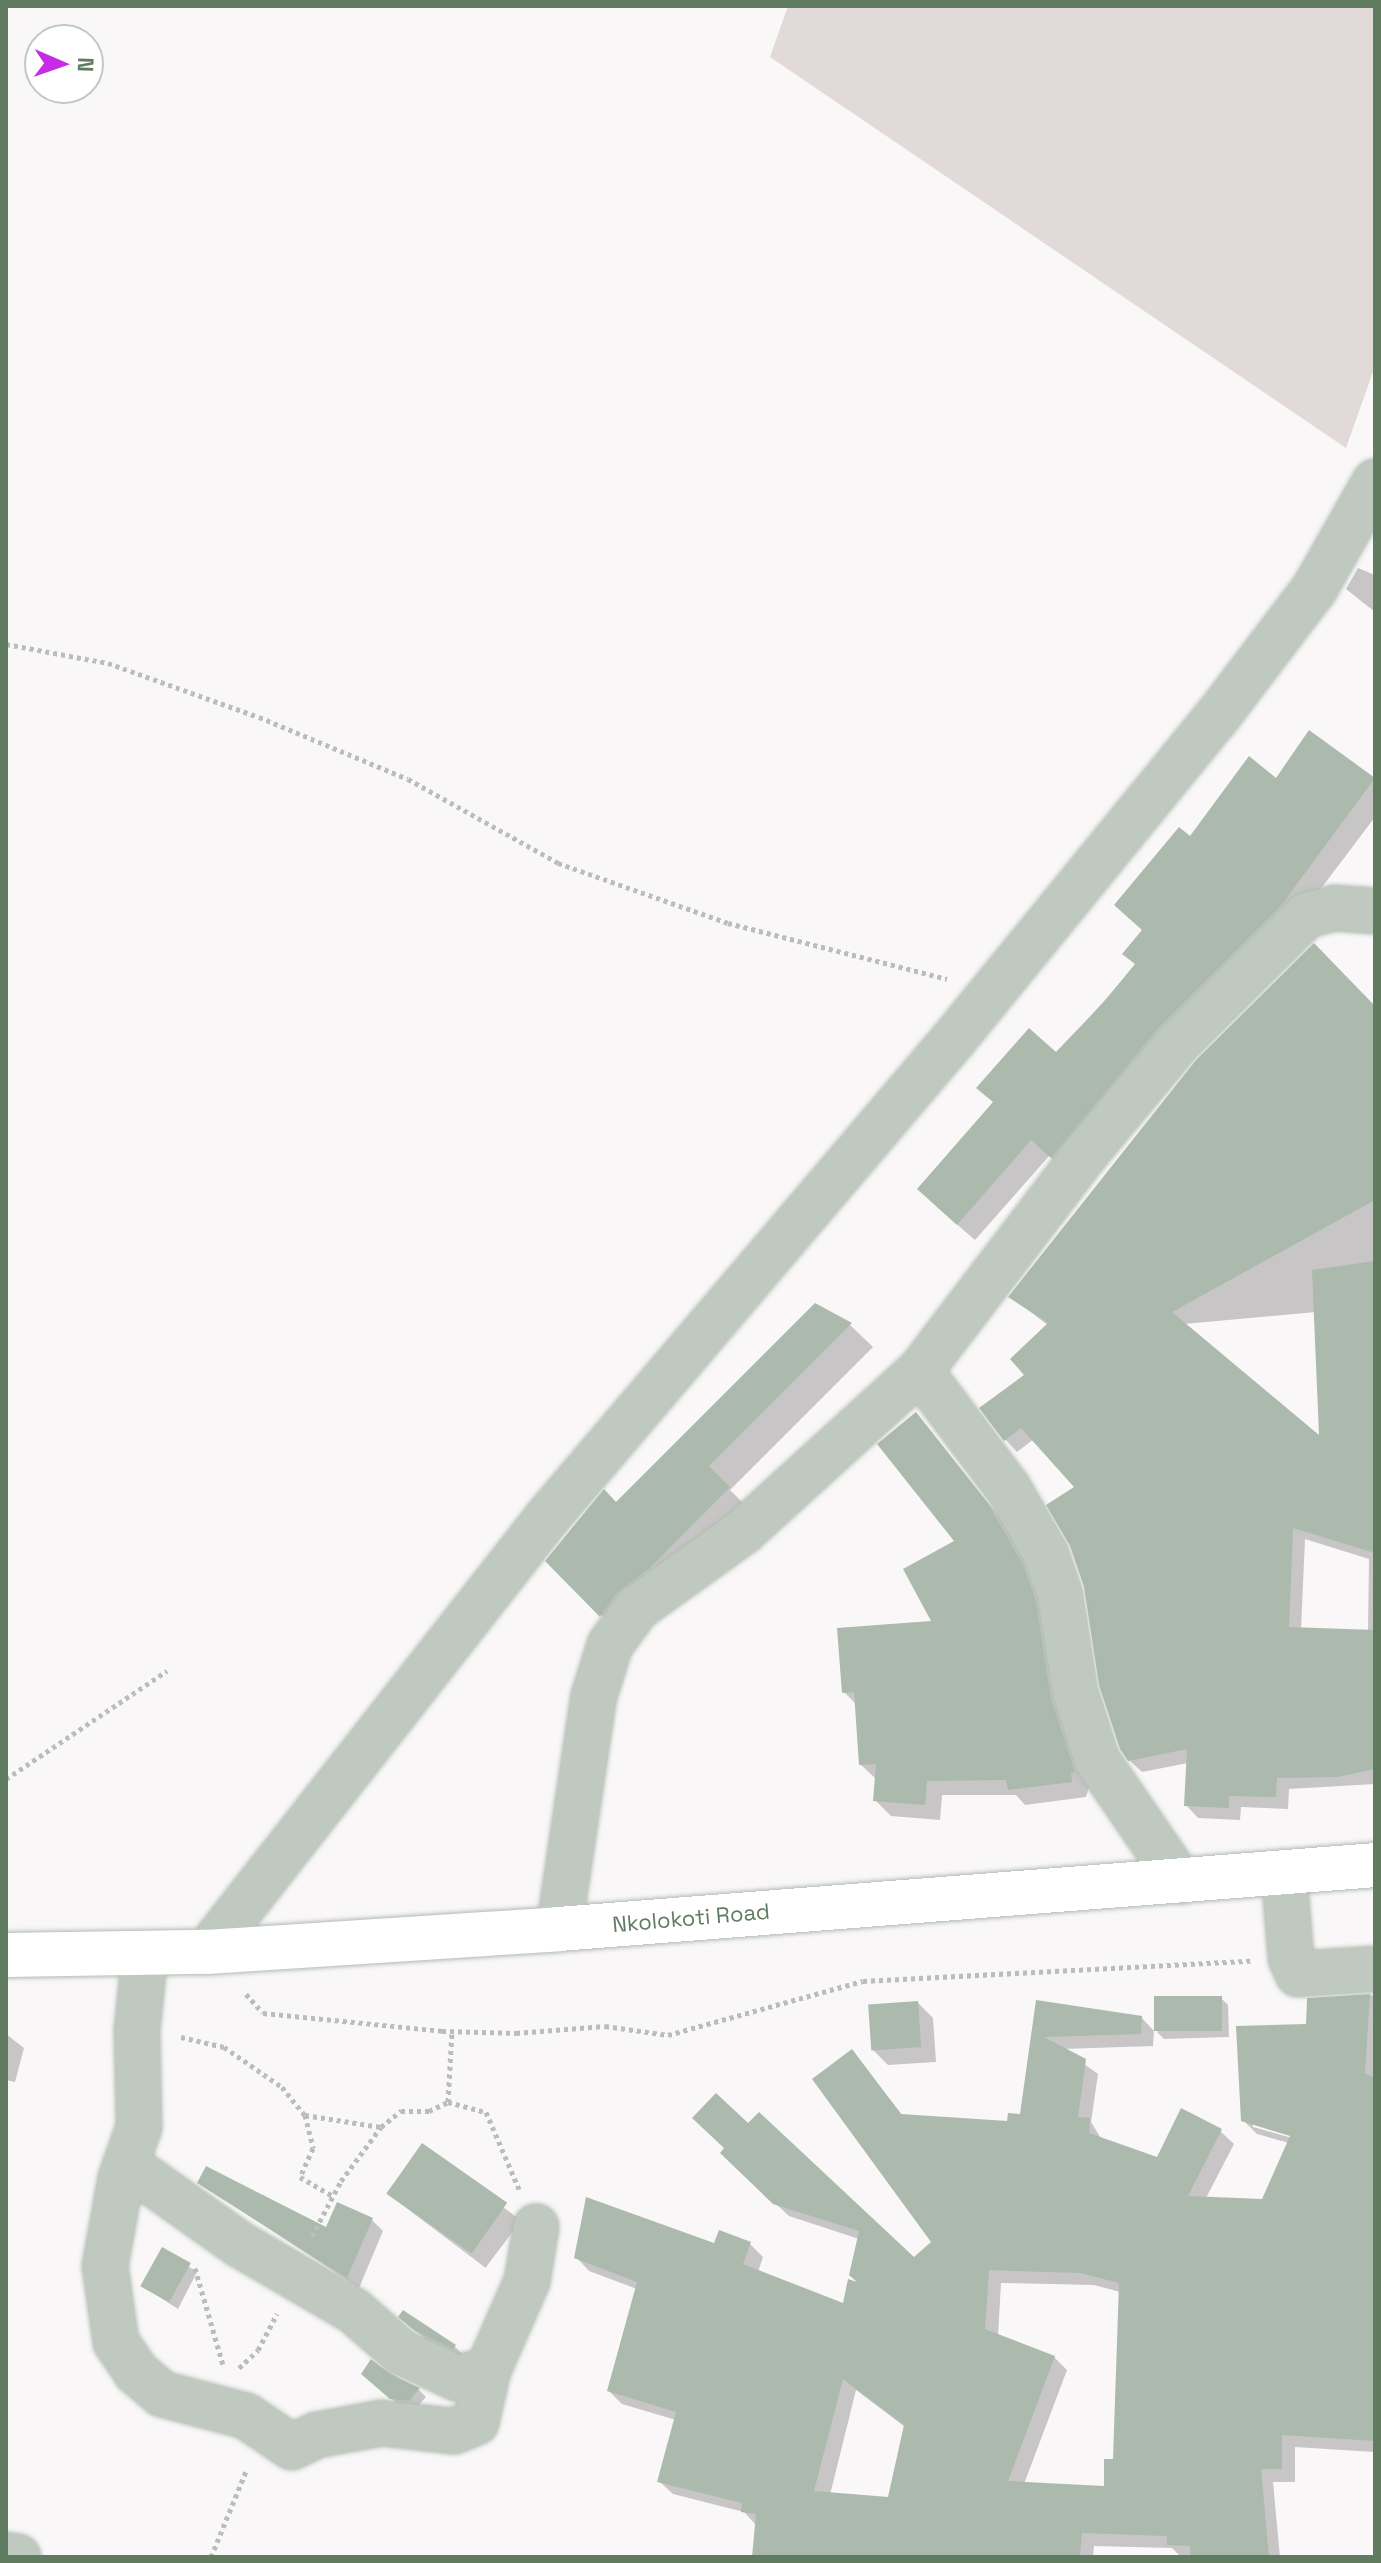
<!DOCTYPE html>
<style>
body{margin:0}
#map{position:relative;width:1381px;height:2563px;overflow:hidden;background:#f9f7f8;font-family:"Space Grotesk",sans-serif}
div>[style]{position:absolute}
.green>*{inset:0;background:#e1dad8}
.shadow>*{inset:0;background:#0003;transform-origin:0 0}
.building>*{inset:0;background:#abbaac;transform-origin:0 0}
.path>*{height:5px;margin-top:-2.5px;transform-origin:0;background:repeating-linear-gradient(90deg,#b8bfb9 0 4px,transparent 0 8px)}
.roads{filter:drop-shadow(0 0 2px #b1bcb2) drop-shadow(0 0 2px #b1bcb2)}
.minor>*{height:44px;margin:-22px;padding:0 22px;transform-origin:22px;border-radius:22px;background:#c0c9c0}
.major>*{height:44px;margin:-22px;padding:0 22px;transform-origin:22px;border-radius:22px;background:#fff}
span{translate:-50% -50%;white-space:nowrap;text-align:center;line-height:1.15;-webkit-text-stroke:8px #fff;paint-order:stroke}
.street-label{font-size:22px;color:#5f7c61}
.frame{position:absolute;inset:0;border:8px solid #5f7c61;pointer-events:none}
.north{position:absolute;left:24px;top:24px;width:80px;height:80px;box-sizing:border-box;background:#fff;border:2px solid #bfcbc0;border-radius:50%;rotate:92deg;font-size:22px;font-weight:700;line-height:32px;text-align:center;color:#5f7c61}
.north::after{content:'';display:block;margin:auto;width:28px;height:36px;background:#c62ce3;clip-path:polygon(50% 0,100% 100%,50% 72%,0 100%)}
</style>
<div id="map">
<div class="green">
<i style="clip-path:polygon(788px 6px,1375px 6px,1375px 366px,1346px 448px,770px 57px)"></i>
</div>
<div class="shadow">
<i style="clip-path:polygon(1358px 568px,1375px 575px,1375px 612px,1346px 589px)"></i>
<i style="clip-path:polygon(1309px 733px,1375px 780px,1375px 817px,1295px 923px,1069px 1173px,1049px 1156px,975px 1240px,937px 1207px,1056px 1055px,1136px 965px,1144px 931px,1190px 839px,1277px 780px)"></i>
<i style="clip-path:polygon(evenodd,1375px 1008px,1375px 1784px,1289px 1789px,1288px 1809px,1241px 1807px,1240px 1820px,1198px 1818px,1186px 1805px,1188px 1763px,1142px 1772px,1129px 1760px,1086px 1587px,1077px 1488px,1034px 1439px,1017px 1452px,1005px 1439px,1049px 1326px,1011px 1297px,1375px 1008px,1316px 1312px,1322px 1439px,1184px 1324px,1316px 1312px,1375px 1008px,1305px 1539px,1369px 1559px,1368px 1632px,1301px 1630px,1305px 1539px)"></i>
<i style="clip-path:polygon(815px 1306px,850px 1325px,873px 1347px,730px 1490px,751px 1511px,624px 1637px,547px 1561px,617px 1505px)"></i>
<i style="clip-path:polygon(916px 1414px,1002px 1520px,1038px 1582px,1089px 1787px,1086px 1797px,1025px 1805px,1016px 1795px,942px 1795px,940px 1820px,891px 1816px,875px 1800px,877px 1780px,860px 1764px,857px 1705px,844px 1692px,934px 1623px,957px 1542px)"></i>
<i style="clip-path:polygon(evenodd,1375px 1995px,1375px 2452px,1295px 2447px,1295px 2482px,1273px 2482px,1280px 2557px,1181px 2557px,1172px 2548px,1094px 2546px,1093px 2557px,939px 2557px,756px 2525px,744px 2512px,673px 2494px,659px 2481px,676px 2420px,622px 2404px,609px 2391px,637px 2289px,589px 2271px,576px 2257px,750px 2244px,763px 2257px,758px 2272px,845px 2306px,864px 2287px,859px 2239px,789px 2216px,735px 2166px,748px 2126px,914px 2259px,934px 2242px,852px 2052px,903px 2116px,1009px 2123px,1022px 2116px,1038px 2002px,1141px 2017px,1154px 2031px,1153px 2046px,1063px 2049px,1098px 2074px,1091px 2122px,1102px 2140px,1158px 2159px,1220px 2131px,1234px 2144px,1206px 2198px,1263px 2201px,1289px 2143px,1257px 2134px,1243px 2120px,1308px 2026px,1309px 2000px,1375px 1995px,1253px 2122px,1300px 2137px,1299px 2140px,1253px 2127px,1253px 2122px,1375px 1995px,1001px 2283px,1094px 2285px,1120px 2292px,1115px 2461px,1105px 2488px,1024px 2484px,1067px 2370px,1054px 2357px,998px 2336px,1001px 2283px,1375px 1995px,856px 2390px,905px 2427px,890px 2499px,830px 2495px,856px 2390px)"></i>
<i style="clip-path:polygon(1221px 1998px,1228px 2005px,1229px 2037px,1164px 2039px,1157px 2032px)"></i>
<i style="clip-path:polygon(918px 2003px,933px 2018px,936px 2062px,888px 2065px,873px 2050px)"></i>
<i style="clip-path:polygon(6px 2034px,24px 2048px,15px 2082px,6px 2080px)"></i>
<i style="left:422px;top:2146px;width:124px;height:59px;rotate:37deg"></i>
<i style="clip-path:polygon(199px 2183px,327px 2230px,338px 2205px,372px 2220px,383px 2231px,359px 2288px)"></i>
<i style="clip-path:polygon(163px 2250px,197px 2272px,178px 2309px,144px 2287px)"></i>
<i style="clip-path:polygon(403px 2313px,455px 2347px,470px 2362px,432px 2346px,401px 2316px)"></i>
<i style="clip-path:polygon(371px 2361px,419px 2390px,426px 2397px,417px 2407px,399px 2405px,371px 2381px)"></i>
</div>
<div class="building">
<i style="clip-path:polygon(1309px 730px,1375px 778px,1280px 907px,1159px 1027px,1051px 1158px,1031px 1140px,957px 1225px,917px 1189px,993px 1102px,976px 1088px,1029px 1028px,1056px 1052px,1103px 1003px,1135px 964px,1122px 954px,1142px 930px,1114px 905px,1179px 827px,1190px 836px,1249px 756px,1276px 778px)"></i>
<i style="clip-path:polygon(1314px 943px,1375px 1006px,1375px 1200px,1172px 1312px,1319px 1435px,1312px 1270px,1375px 1261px,1375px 1553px,1293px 1528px,1289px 1627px,1375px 1630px,1375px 1769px,1337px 1777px,1277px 1778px,1276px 1797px,1229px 1796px,1229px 1808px,1184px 1806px,1187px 1749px,1128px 1761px,1120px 1749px,1099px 1685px,1084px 1587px,1070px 1546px,1046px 1505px,1074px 1487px,1021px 1428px,1004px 1441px,979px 1408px,1024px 1375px,1010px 1359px,1048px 1323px,1008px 1297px,1196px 1060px)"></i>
<i style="clip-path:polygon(815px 1303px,852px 1323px,709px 1466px,730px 1487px,650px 1568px,617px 1593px,600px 1617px,545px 1561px,604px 1489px,616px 1502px)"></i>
<i style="clip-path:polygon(916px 1412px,987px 1502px,1023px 1564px,1036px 1601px,1051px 1698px,1075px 1772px,1071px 1773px,1072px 1782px,1008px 1790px,1006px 1780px,927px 1781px,925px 1805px,873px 1801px,876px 1764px,859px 1765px,854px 1692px,842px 1693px,837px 1628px,931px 1621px,903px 1569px,954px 1541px,877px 1444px)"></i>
<i style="clip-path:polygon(evenodd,1370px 1994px,1365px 2073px,1375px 2078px,1375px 2441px,1282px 2435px,1282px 2469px,1261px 2469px,1269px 2557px,1190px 2557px,1190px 2546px,1167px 2545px,1167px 2536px,1082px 2533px,1080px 2557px,752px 2557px,756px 2514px,741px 2512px,742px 2503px,657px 2482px,676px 2412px,607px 2391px,637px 2282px,574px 2258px,586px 2197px,714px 2243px,719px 2230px,751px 2242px,743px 2264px,843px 2303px,848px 2279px,857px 2282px,849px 2275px,859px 2231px,773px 2204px,720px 2153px,724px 2148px,692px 2118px,716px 2093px,748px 2123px,759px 2112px,914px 2257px,931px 2242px,812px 2079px,852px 2049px,901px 2114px,1007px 2121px,1008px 2113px,1020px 2114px,1036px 2000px,1142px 2016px,1141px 2034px,1044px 2037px,1086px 2059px,1078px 2117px,1090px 2118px,1089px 2133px,1157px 2157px,1181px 2108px,1222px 2129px,1188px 2196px,1262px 2199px,1290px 2136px,1241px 2121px,1236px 2026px,1306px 2024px,1307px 1998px,1370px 1994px,989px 2270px,1080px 2273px,1119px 2283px,1113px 2459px,1104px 2459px,1104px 2486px,1008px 2481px,1055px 2356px,985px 2329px,989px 2270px,1370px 1994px,843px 2379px,904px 2425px,888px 2497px,814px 2491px,843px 2379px)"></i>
<i style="left:1222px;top:1996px;width:35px;height:68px;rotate:90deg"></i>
<i style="left:918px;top:2001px;width:46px;height:50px;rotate:86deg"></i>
<i style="left:422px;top:2143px;width:104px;height:62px;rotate:35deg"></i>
<i style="clip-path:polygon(206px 2166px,326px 2227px,337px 2202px,373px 2218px,347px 2278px,197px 2183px)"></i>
<i style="left:162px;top:2247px;width:33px;height:45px;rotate:29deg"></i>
<i style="clip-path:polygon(403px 2310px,456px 2345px,453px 2349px,415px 2331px,398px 2317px)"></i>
<i style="clip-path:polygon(371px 2359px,390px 2374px,420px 2388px,409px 2401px,390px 2399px,361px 2374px)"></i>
</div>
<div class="path">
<i style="left:6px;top:644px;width:104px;rotate:10.6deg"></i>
<i style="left:108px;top:663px;width:160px;rotate:19.7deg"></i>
<i style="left:259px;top:717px;width:161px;rotate:22.6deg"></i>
<i style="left:408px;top:779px;width:172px;rotate:29.2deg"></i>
<i style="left:558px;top:863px;width:180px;rotate:19.4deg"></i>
<i style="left:728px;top:923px;width:226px;rotate:14.3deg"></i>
<i style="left:6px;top:1779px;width:194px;rotate:-33.9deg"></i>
<i style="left:246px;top:1994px;width:25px;rotate:48deg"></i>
<i style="left:263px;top:2013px;width:180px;rotate:5.7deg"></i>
<i style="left:442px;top:2031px;width:74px;rotate:1.5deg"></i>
<i style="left:516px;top:2033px;width:89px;rotate:-4.5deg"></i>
<i style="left:605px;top:2026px;width:64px;rotate:8.1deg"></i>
<i style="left:668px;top:2035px;width:202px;rotate:-15.5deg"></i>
<i style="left:863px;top:1981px;width:388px;rotate:-3deg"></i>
<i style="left:181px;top:2037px;width:44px;rotate:13.1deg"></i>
<i style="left:224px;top:2047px;width:70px;rotate:34.6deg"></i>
<i style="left:282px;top:2087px;width:36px;rotate:51deg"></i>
<i style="left:305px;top:2115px;width:34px;rotate:76deg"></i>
<i style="left:313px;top:2148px;width:32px;rotate:114deg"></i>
<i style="left:300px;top:2177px;width:38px;rotate:30deg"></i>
<i style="left:448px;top:2102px;width:39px;rotate:15deg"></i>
<i style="left:486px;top:2112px;width:84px;rotate:66.8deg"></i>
<i style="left:305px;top:2115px;width:77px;rotate:9deg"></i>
<i style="left:312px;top:2236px;width:62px;rotate:-62.2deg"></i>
<i style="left:341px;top:2181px;width:67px;rotate:-53.5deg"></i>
<i style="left:381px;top:2127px;width:26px;rotate:-39deg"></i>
<i style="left:401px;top:2111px;width:28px"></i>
<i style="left:429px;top:2111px;width:21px;rotate:-25deg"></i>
<i style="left:448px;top:2102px;width:71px;rotate:-86.8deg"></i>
<i style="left:195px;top:2268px;width:101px;rotate:73.9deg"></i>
<i style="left:239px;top:2368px;width:26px;rotate:-43deg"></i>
<i style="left:258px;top:2350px;width:41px;rotate:-62.2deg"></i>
<i style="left:211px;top:2557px;width:95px;rotate:-67.8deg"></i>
</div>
<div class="roads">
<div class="minor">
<i style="left:920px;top:1371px;width:146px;rotate:53.1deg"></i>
<i style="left:1008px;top:1488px;width:76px;rotate:60.1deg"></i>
<i style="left:1046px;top:1554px;width:43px;rotate:71.1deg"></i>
<i style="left:1060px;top:1595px;width:97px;rotate:81.1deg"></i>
<i style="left:1075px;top:1691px;width:72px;rotate:72.3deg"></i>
<i style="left:1097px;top:1760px;width:147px;rotate:55.6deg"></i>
<i style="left:1284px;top:1873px;width:85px;rotate:85.3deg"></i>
<i style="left:1291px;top:1958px;width:17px;rotate:66deg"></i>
<i style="left:1298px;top:1974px;width:77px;rotate:-3.7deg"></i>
<i style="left:559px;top:1929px;width:236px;rotate:-81.5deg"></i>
<i style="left:594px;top:1696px;width:53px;rotate:-72.6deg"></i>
<i style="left:610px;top:1645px;width:46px;rotate:-53.9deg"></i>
<i style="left:637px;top:1608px;width:132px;rotate:-35.7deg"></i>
<i style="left:744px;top:1531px;width:238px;rotate:-42.3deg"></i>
<i style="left:920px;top:1371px;width:274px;rotate:-52.7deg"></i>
<i style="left:1086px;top:1153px;width:143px;rotate:-50.1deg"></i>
<i style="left:1178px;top:1043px;width:182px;rotate:-44.8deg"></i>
<i style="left:1307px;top:915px;width:29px;rotate:-14deg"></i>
<i style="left:1335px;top:908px;width:40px;rotate:4.3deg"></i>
<i style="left:207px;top:1952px;width:550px;rotate:-51.94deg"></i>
<i style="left:546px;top:1519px;width:630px;rotate:-49.64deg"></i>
<i style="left:954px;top:1039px;width:416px;rotate:-50.8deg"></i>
<i style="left:1217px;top:717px;width:162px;rotate:-52.8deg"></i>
<i style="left:1315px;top:588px;width:122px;rotate:-60.5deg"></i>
<i style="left:145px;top:1953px;width:78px;rotate:95.9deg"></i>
<i style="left:137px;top:2031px;width:96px;rotate:88.8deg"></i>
<i style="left:139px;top:2127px;width:54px;rotate:109.4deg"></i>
<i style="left:121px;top:2178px;width:89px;rotate:100.3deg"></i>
<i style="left:105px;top:2266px;width:77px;rotate:81.8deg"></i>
<i style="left:116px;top:2342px;width:36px;rotate:56deg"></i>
<i style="left:136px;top:2372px;width:34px;rotate:40deg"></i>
<i style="left:162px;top:2394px;width:87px;rotate:14.7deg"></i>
<i style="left:246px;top:2416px;width:55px;rotate:34deg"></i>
<i style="left:292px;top:2447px;width:28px;rotate:-26deg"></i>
<i style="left:317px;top:2435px;width:65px;rotate:-10.6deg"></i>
<i style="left:381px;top:2423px;width:73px;rotate:6.3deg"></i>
<i style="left:454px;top:2431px;width:24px;rotate:-22deg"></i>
<i style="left:476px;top:2422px;width:53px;rotate:-77deg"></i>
<i style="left:126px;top:2164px;width:138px;rotate:35.3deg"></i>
<i style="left:239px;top:2244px;width:133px;rotate:30.2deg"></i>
<i style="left:354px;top:2311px;width:62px;rotate:41.1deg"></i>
<i style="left:401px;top:2352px;width:62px;rotate:24.9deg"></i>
<i style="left:457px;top:2378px;width:32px;rotate:-14deg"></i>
<i style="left:488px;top:2370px;width:97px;rotate:-66.3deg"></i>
<i style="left:527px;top:2281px;width:55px;rotate:-80.5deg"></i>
<i style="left:6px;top:2555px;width:12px;rotate:9deg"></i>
</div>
<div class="major">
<i style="left:6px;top:1955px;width:201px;rotate:-0.9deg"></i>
<i style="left:207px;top:1952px;width:353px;rotate:-3.7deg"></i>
<i style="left:559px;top:1929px;width:819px;rotate:-4.48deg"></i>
</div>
</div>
<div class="street-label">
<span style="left:691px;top:1918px;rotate:-5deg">Nkolokoti Road</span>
</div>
<div class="frame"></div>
<div class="north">N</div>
</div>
